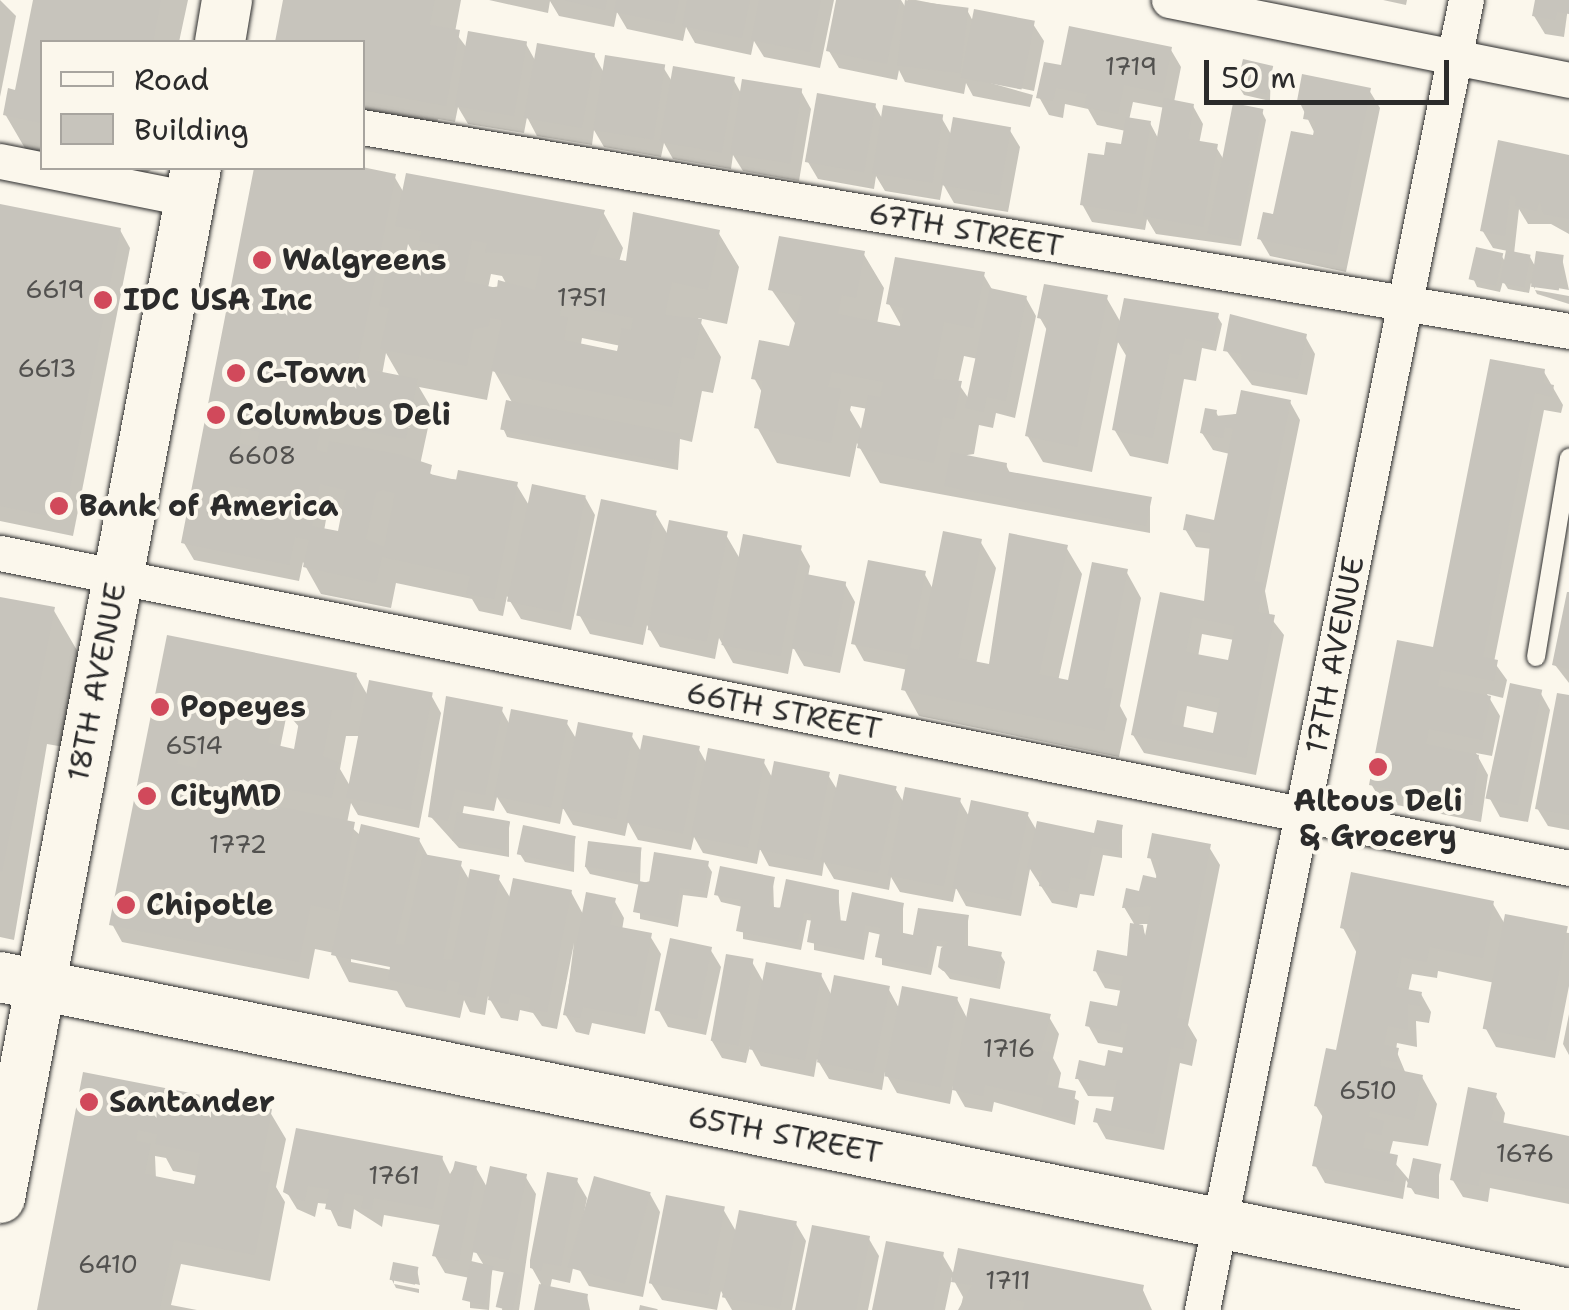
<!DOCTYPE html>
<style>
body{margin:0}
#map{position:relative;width:1569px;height:1310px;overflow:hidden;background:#fbf7ec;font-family:"Shantell Sans",sans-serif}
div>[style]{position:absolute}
.shadow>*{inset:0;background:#0003}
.building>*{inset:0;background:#c7c4bc;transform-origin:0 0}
.roads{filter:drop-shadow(0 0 2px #2b2b2b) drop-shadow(0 0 2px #2b2b2b)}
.lane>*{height:18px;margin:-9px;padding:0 9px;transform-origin:9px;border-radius:9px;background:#fbf7ec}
.street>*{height:35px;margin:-17.5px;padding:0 17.5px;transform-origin:17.5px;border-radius:17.5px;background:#fbf7ec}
.secondary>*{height:50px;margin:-25px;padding:0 25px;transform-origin:25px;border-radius:25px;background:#fbf7ec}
.dots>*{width:28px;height:28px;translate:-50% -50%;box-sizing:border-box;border:5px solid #fbf7ec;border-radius:50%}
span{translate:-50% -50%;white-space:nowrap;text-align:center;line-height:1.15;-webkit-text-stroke:8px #fbf7ec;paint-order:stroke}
.number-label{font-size:25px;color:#52514f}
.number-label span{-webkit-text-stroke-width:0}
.street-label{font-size:30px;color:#2b2b2b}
.poi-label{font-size:30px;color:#2b2b2b;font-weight:700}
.left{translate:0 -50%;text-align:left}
.legend{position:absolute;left:40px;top:40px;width:325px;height:130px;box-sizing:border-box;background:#fbf7ec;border:2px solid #a8a59f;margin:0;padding:12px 18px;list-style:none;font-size:30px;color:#2b2b2b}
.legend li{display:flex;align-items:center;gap:20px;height:50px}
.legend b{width:50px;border:2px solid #a8a59f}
.scale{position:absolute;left:1204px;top:60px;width:245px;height:45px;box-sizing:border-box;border:5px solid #2b2b2b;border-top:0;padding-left:12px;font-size:30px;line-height:35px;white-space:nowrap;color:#2b2b2b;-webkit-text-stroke:8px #fbf7ec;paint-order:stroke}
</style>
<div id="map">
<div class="shadow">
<i style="clip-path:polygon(0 0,16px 16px,0 97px)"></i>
<i style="clip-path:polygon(35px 0,188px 0,179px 42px,42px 42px,42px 153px,26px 150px,5px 114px,17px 92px)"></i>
<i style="clip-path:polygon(285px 0,461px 0,455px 32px,467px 48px,526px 44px,536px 62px,594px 55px,604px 73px,663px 67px,673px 83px,733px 79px,742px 95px,801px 91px,811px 109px,799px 181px,743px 171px,733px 155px,731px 169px,673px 159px,664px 143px,661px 157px,604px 147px,594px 130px,592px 145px,537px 136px,527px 117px,524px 133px,468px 124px,458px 107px,455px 122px,438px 119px,436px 130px,423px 117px,432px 133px,362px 121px,362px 42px,277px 42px)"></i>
<i style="clip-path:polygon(489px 0,834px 0,820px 68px,764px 57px,754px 41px,751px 55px,695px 43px,686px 27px,683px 41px,627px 29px,617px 12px,614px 27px,559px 16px,550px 1px,548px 13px)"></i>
<i style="clip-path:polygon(839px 0,901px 0,906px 8px,908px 0,916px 0,967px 10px,974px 23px,1033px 24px,1044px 41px,1034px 91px,973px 78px,1033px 95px,1030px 107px,973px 96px,966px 83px,964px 94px,905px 82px,899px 70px,897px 80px,839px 68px,829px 51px)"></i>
<i style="clip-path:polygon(1383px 0,1407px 0,1406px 5px)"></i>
<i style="clip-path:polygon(1537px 0,1569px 0,1564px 37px,1545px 34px,1534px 16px)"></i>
<i style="clip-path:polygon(evenodd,1171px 50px,1181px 67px,1174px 102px,1193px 106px,1203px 124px,1199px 144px,1216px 147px,1224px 160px,1262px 112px,1266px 120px,1241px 246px,1156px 234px,1147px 219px,1145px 230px,1092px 222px,1082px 204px,1106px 158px,1123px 147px,1126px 131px,1097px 125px,1088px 109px,1065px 104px,1063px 118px,1049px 115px,1039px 97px,1063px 68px,1171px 50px,1133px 102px,1165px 108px,1159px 140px,1150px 123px,1129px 120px,1133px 102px)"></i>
<i style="clip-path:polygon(1271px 68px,1270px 101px,1244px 95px,1239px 87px)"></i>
<i style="clip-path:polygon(1369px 90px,1380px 108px,1346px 272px,1270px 256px,1260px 239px,1317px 138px,1299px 101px)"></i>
<i style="clip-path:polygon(875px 106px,883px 120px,941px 117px,952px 136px,1009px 129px,1020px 147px,1008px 212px,954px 203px,943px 184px,940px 200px,885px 191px,876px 176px,874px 189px,818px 179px,808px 162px)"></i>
<i style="clip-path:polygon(1500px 143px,1569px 157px,1569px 234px,1551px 224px,1528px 224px,1519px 209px,1514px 254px,1530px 257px,1536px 268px,1562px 258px,1569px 290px,1535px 284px,1535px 289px,1531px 283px,1529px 293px,1508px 289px,1503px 281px,1500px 292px,1477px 287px,1473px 278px,1501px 255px,1506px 263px,1508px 251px,1493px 248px,1482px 230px)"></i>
<i style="clip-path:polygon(115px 168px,154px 168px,145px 174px)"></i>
<i style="clip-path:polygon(evenodd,256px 168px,353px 168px,394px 176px,404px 193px,603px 212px,623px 248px,619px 262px,628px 264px,718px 232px,739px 267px,727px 324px,698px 318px,721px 357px,713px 393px,702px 391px,692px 442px,680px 439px,678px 470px,507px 437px,503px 428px,513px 404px,493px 369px,487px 400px,419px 387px,432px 409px,420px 465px,436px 478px,516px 484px,530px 507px,585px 497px,595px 515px,571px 630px,521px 619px,507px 596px,503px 616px,479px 611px,472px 599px,396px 583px,391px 608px,321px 594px,303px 562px,299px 581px,194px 560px,184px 543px,256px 168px,408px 244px,421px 266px,404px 263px,408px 244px,256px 168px,491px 274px,502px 276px,507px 285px,488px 288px,491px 274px,256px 168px,582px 338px,621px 346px,619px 354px,581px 344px,582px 338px,256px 168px,386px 353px,401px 379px,382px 375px,386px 353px,256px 168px,330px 497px,344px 512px,340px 534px,324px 531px,330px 497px)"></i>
<i style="clip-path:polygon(0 206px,120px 230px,130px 248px,73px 536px,0 521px)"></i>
<i style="clip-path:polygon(evenodd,863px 253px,884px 288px,877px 324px,903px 329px,889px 304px,983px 274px,993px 291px,1026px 298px,1036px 316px,1015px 418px,996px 413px,993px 428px,979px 425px,974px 454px,961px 456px,1006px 465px,1011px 475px,1150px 499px,1150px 533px,880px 483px,857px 443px,850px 477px,777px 463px,757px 427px,763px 394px,754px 378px,790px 349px,797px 326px,771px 289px,863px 253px,964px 356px,978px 359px,969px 399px,958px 383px,964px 356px,863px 253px,851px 406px,868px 409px,863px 432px,850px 410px,851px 406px)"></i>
<i style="clip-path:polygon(1535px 290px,1569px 296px,1569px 304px,1537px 294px)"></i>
<i style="clip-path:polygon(1106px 297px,1121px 323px,1217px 316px,1222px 324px,1216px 351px,1202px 348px,1196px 381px,1184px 379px,1168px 464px,1130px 456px,1114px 429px,1128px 359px,1118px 342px,1092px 472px,1043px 462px,1027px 435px,1048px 332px,1040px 318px)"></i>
<i style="clip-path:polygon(1305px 336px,1315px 354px,1307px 395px,1252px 385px,1226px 350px)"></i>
<i style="clip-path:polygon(1492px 361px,1544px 372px,1563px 405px,1561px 413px,1544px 410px,1494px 662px,1507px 680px,1503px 698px,1487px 694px,1500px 716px,1492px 756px,1476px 753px,1488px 775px,1481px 822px,1382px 802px,1371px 784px,1435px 650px)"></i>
<i style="clip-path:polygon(evenodd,1290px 402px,1300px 420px,1265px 591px,1270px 617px,1284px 635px,1256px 775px,1144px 753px,1133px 735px,1162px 595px,1207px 604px,1212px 549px,1196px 547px,1185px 529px,1216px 523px,1230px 454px,1213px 450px,1202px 433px,1216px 412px,1219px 418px,1290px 402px,1202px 634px,1234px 640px,1230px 663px,1198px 657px,1202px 634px,1290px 402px,1187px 706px,1219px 713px,1215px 736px,1183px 729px,1187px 706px)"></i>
<i style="clip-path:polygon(655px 513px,668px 535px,726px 535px,740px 559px,800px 548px,810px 566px,808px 577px,845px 584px,855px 602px,840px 673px,804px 666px,793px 647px,788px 674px,733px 663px,719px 638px,715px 659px,660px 647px,647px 625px,643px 645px,590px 634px,580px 616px)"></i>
<i style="clip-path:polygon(980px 541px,996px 568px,976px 664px,991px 667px,1066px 547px,1082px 574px,1058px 681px,1069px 683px,1126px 571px,1141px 598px,1120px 706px,1127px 719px,1119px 757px,919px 716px,904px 689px,908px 670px,864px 661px,854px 643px,924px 573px,934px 591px)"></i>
<i style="clip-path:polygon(1569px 595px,1569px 683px,1555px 665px)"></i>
<i style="clip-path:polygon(0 600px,53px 609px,82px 659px,64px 747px,47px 744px,14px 940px,0 937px)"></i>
<i style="clip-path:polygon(evenodd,169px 638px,356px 675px,368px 696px,431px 695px,441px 713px,419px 828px,358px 815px,351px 803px,347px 823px,361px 836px,419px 840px,429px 858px,460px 864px,470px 881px,498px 878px,511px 899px,571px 892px,584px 916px,614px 900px,624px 918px,622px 930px,650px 936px,661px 954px,645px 1034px,592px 1023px,589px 1035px,576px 1032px,565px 1014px,574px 943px,557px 1029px,542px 1026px,533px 1013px,520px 1010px,518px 1021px,501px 1018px,488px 996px,485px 1015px,470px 1012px,464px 1000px,460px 1018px,406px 1007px,397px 991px,349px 982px,334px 953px,315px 949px,309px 979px,122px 942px,112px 924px,169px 638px,287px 713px,300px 728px,296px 752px,280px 748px,287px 713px,169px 638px,346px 736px,360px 736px,350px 786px,340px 769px,346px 736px,169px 638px,351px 957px,403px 967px,402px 972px,351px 962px,351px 957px)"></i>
<i style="clip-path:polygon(1540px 692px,1550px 710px,1528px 822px,1500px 817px,1490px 799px)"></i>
<i style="clip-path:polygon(1569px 698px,1569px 830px,1548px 826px,1537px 808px)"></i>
<i style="clip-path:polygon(501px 709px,510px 725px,566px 722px,577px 740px,631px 735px,642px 753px,698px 748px,707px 764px,763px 761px,773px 779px,828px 775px,838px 791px,895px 788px,904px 803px,960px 801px,970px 818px,1027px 814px,1037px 831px,1096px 836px,1122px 828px,1122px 858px,1103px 855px,1094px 896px,1080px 894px,1077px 908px,1052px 903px,1030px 869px,1021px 916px,966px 906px,956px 888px,953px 902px,900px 892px,891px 877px,889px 890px,834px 879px,824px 862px,822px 876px,769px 866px,760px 849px,757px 864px,703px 853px,694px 837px,691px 850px,638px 840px,628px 822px,625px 836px,573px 825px,563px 808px,560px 824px,507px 813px,497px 797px,494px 811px,464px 806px,462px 816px,509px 824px,509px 857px,459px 848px,431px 817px)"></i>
<i style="clip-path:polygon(575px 838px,574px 872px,525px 862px,520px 854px)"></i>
<i style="clip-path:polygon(evenodd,1209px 847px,1220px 865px,1188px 1025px,1197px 1040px,1192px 1066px,1180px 1063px,1164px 1150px,1106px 1139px,1096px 1121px,1113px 1114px,1116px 1097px,1088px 1096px,1078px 1079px,1124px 1056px,1125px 1048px,1098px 1043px,1088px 1025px,1119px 1009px,1122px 991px,1105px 988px,1095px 970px,1129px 959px,1136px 927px,1124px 907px,1158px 881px,1150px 857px,1209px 847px,1139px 924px,1150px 924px,1147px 938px,1139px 924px)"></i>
<i style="clip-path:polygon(641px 850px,640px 884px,707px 864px,712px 872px,707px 898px,683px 895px,678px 927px,640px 919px,640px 885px,590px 874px,585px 866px)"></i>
<i style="clip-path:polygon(773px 879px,774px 909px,838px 892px,841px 923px,903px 905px,903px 935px,915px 938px,968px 918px,968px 948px,1000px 954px,1005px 962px,1000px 989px,950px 979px,940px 966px,944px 947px,937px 946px,931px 975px,882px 965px,882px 935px,869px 932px,864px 960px,814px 950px,814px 921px,807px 920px,801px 950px,743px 939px,743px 907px,721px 902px,717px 894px)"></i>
<i style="clip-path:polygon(1493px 904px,1506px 926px,1569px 933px,1569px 986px,1555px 1058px,1496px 1047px,1486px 1029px,1495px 983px,1438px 971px,1437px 978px,1412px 974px,1408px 992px,1421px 994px,1431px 1012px,1429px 1023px,1416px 1021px,1417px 1047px,1397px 1043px,1396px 1050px,1406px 1074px,1422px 1077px,1437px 1104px,1428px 1146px,1393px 1141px,1389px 1156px,1411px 1182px,1439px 1166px,1439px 1199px,1415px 1194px,1406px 1180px,1403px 1199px,1325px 1183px,1315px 1165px,1324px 1119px,1316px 1106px,1343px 1054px,1358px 955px,1343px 928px)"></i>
<i style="clip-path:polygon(710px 949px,721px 967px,706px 1035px,668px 1027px,658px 1009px)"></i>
<i style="clip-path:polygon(752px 962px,764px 983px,821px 975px,832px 996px,888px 988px,900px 1010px,957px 999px,968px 1020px,1049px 1017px,1059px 1034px,1053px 1058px,1061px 1073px,1058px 1089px,1079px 1101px,1075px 1125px,994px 1102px,992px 1112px,965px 1107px,953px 1086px,950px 1104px,897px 1093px,885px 1072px,882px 1090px,829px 1079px,817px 1059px,814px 1077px,761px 1066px,750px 1046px,746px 1063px,722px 1058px,712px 1041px)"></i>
<i style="clip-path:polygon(1569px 1014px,1569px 1055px,1563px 1044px)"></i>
<i style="clip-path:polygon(evenodd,85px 1075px,270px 1112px,286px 1139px,276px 1187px,285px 1202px,270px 1281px,181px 1264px,171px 1305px,197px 1310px,40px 1310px,85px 1075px,155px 1156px,166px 1158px,173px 1171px,198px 1176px,196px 1187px,156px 1179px,155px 1156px)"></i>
<i style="clip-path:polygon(1495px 1095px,1505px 1113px,1503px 1125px,1569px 1138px,1569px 1204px,1490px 1188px,1488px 1202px,1463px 1197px,1452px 1179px)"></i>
<i style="clip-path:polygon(evenodd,298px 1131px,442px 1158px,450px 1174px,456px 1164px,476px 1168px,488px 1189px,525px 1176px,536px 1194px,519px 1310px,502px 1310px,507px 1273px,492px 1270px,489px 1310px,470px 1308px,470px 1278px,445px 1273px,435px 1256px,440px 1225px,384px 1215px,382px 1227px,354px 1209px,351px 1229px,338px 1226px,328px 1204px,318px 1203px,315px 1217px,297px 1209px,286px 1191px,298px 1131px,474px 1249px,485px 1267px,471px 1264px,474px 1249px)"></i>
<i style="clip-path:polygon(577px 1181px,587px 1198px,570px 1283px,552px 1279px,550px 1288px,587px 1296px,590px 1310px,536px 1310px,541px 1284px,532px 1268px)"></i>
<i style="clip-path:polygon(650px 1194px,660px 1212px,643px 1297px,589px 1286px,579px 1269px)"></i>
<i style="clip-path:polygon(723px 1209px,737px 1233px,796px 1224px,806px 1241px,792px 1310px,732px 1310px,721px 1291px,717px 1310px,662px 1300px,651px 1283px)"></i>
<i style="clip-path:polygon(869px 1239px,879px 1256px,868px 1310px,798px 1310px)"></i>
<i style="clip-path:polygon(942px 1254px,955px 1276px,1142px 1288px,1152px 1310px,960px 1310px,963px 1297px,952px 1277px,945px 1310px,875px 1310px)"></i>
<i style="clip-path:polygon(395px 1265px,417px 1269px,420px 1285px,394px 1279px,394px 1284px,392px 1280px)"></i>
<i style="clip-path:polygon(394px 1284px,419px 1289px,419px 1293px,396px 1288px)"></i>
<i style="clip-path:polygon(640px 1305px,657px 1309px,658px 1310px,639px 1310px)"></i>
</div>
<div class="building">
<i style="clip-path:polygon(33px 0,161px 0,153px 42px,42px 42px,42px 123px,3px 115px,8px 88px,15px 90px)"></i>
<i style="clip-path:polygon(283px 0,435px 0,430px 25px,460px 30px,446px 106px,362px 90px,362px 42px,275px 42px)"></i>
<i style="clip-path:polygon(563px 0,607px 0,605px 10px)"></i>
<i style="clip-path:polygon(616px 0,679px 0,674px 24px,614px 12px)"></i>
<i style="clip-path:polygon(687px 0,750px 0,742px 38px,682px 26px)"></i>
<i style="clip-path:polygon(759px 0,821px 0,810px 52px,751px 40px)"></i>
<i style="clip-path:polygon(836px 0,900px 0,887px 64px,826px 51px)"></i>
<i style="left:905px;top:0;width:64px;height:66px;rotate:7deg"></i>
<i style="clip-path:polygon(1535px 0,1569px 0,1569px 14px,1557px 12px,1555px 20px,1532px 16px)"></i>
<i style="left:974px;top:9px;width:62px;height:70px;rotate:11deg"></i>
<i style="clip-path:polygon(1069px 26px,1172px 47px,1163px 93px,1124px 85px,1118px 114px,1084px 107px,1087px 94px,1056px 88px,1053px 101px,1036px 98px,1044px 62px,1061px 65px)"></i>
<i style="left:468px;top:31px;width:60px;height:76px;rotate:10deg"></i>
<i style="left:537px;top:43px;width:59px;height:76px;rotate:10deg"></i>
<i style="left:605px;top:55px;width:61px;height:76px;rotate:9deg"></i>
<i style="left:1243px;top:59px;width:31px;height:29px;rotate:13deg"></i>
<i style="left:673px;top:66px;width:63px;height:77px;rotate:10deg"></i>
<i style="clip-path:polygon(1302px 74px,1371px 88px,1336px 255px,1257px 239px,1263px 212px,1273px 214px,1291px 131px,1313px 135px,1316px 121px,1303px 119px,1306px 103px,1297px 101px)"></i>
<i style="left:742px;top:79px;width:61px;height:76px;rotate:9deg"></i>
<i style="left:817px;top:93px;width:60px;height:70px;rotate:10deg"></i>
<i style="clip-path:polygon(1164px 98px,1194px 104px,1188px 139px,1218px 144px,1203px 227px,1143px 216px)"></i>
<i style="left:1233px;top:103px;width:31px;height:133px;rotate:11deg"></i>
<i style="left:883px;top:105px;width:61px;height:69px;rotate:9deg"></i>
<i style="left:953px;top:117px;width:59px;height:69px;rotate:10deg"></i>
<i style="clip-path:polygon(1126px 117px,1151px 121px,1136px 214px,1080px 205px,1088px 153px,1104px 155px,1106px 142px,1121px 144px)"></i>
<i style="clip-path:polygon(1498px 140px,1569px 155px,1569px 219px,1543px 214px,1540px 201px,1537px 211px,1515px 206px,1516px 197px,1510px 195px,1505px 236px,1480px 231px)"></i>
<i style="clip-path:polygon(evenodd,362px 167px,396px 174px,357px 367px,418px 379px,406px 439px,322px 422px,316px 450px,327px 453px,329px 441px,402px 455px,432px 465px,430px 474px,456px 480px,458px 470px,518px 482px,494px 599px,466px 594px,470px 576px,382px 557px,376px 583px,303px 567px,309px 540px,295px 537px,289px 565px,181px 543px,254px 168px,362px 167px,242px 428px,259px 432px,256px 447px,239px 443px,242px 428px,362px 167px,320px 484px,346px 490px,338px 531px,312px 526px,320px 484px,362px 167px,230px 486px,249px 489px,246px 506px,227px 502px,230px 486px,362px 167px,382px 490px,395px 493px,384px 547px,366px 539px,376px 493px,382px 490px)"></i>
<i style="clip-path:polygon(evenodd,406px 173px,605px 210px,590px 254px,626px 261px,633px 212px,720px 230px,708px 290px,672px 282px,665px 315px,702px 319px,694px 359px,682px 357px,672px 407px,491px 371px,502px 320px,490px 318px,489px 326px,474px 329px,467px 366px,380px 349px,389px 308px,379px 306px,389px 257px,435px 266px,439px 245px,419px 241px,421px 231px,395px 226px,406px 173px,472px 240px,487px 243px,485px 252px,542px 256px,535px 290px,498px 280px,497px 288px,464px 281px,472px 240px,406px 173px,562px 304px,633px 318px,631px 330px,622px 328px,617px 351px,564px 340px,568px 317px,560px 316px,562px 304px)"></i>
<i style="clip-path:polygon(0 204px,121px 228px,64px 519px,0 506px)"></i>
<i style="clip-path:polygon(779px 236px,865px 251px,856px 298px,842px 295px,838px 314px,900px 326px,904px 308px,886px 304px,895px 257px,985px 272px,973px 328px,944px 322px,933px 379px,962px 381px,954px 419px,943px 417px,934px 463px,857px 448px,868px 395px,880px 397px,883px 382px,832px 372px,828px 387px,841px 389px,831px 443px,754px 428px,763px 381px,751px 379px,759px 340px,789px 346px,802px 296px,768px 290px)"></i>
<i style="left:1476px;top:247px;width:28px;height:33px;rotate:13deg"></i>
<i style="left:1506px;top:250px;width:25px;height:33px;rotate:11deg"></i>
<i style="left:1536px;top:251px;width:28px;height:36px;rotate:8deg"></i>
<i style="clip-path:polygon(1044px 284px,1108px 295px,1077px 447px,1025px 436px,1048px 320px,1037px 318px)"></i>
<i style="clip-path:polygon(990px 288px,1027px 296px,1006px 401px,987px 397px,984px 412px,965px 408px)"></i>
<i style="clip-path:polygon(1124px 298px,1219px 313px,1213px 344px,1185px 338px,1181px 355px,1170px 353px,1153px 438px,1112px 430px,1128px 344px,1115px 342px)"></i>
<i style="clip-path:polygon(1230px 314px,1307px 334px,1298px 379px,1240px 368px,1242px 354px,1223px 351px)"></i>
<i style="clip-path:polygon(1490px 359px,1545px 369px,1543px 383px,1554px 385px,1552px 397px,1535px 393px,1483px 657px,1498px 660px,1494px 681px,1441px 670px,1438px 686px,1491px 696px,1482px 740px,1429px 729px,1428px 735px,1426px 744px,1479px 755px,1472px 805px,1369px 785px,1397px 640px,1433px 647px)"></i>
<i style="clip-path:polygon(evenodd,1241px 390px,1291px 400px,1254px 581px,1264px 583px,1258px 612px,1275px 615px,1246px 758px,1131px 735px,1160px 592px,1204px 601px,1211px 533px,1183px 530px,1186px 514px,1214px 520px,1233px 429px,1225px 427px,1223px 438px,1200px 433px,1205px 408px,1217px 410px,1216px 416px,1236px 414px,1241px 390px,1193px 617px,1235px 626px,1228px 660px,1186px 652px,1193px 617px,1241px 390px,1178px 690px,1220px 698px,1213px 733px,1171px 724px,1178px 690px)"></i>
<i style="left:506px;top:400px;width:177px;height:30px;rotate:11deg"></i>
<i style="clip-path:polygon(951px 452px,1007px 463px,1006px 471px,1152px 497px,1146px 526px,944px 486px)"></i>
<i style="left:532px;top:484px;width:55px;height:120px;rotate:12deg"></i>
<i style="left:601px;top:499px;width:57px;height:119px;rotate:12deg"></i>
<i style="left:669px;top:520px;width:60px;height:112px;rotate:11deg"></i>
<i style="clip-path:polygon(943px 531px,982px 539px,958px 658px,989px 664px,1009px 533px,1068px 545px,1039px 674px,1068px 680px,1092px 562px,1128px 569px,1104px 688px,1113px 689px,1104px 731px,901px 690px,908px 655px,851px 644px,868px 560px,926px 571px,910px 648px,919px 650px)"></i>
<i style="left:743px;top:534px;width:60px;height:113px;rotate:11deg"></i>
<i style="left:806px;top:574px;width:41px;height:76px;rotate:11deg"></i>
<i style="clip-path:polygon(1567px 592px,1569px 592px,1569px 669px,1552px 665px)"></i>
<i style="clip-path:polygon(0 597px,55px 607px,2px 872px,0 871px)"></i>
<i style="clip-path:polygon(evenodd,167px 635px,357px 673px,350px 710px,332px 710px,323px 756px,339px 763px,332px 798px,260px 784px,256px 802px,355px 822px,338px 911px,311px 905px,299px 962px,109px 925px,167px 635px,192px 690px,211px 694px,208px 710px,189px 706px,192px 690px,167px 635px,277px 700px,302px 705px,294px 749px,268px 743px,277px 700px,167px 635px,180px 750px,199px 754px,196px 768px,177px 764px,180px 750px)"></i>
<i style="left:369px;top:680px;width:65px;height:120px;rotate:11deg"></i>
<i style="left:1510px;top:683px;width:33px;height:118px;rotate:12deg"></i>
<i style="clip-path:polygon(1557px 693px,1569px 695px,1569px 815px,1535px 809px)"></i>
<i style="clip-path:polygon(446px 696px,503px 707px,485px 795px,455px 789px,448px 821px,428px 817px)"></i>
<i style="left:511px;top:709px;width:58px;height:89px;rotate:11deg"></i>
<i style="left:578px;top:722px;width:56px;height:88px;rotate:11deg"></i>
<i style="left:643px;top:735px;width:58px;height:89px;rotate:11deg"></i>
<i style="left:708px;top:748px;width:58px;height:90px;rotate:11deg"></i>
<i style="left:774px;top:761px;width:57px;height:90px;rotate:11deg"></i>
<i style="left:839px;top:774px;width:59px;height:89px;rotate:12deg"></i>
<i style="left:905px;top:787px;width:57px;height:90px;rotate:11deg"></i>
<i style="left:971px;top:800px;width:59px;height:90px;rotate:12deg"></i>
<i style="left:457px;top:812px;width:54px;height:29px;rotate:10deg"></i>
<i style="clip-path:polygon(1097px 820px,1123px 825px,1118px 851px,1092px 846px,1085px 880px,1071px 877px,1068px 892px,1039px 886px,1042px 871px,1027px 868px,1037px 821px,1094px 833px)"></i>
<i style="clip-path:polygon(361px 824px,420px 838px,395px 944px,404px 945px,423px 854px,462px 861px,443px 959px,452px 960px,470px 869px,500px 875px,475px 998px,457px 994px,460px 983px,448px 980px,446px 992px,388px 980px,390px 967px,331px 955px)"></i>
<i style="left:523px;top:825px;width:54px;height:30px;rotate:12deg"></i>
<i style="clip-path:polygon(1152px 833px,1211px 844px,1177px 1018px,1188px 1020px,1183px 1049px,1171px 1047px,1154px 1134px,1093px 1122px,1096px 1108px,1111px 1111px,1117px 1080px,1075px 1079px,1079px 1060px,1105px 1066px,1108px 1050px,1122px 1053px,1128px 1024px,1122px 1023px,1120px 1033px,1085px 1026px,1090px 1001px,1117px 1006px,1123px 976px,1093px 971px,1097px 950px,1127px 956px,1130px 923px,1143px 925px,1145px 936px,1151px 906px,1122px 908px,1126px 888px,1139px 891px,1143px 875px,1156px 878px,1160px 860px,1147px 858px)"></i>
<i style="left:588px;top:841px;width:54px;height:26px;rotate:7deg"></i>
<i style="clip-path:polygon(654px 852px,709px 861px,704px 891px,680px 888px,674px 920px,633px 912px,639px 881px,649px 883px)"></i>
<i style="clip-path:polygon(720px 866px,775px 877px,769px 906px,780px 908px,786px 879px,839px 890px,838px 920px,846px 921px,852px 892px,904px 903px,899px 932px,913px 935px,918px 908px,969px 915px,964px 945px,1002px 952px,996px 982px,943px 971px,938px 967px,941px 948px,949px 942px,933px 939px,927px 968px,875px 957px,881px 928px,865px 925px,860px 953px,807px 942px,812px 914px,804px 913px,797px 943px,736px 931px,742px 900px,714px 895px)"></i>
<i style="clip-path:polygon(1351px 872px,1494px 901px,1483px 958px,1430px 947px,1427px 962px,1402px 957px,1396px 987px,1422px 992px,1419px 1006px,1408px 1004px,1408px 1030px,1388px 1026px,1384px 1045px,1399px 1048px,1396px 1062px,1381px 1059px,1380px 1066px,1423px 1075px,1414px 1120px,1370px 1111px,1369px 1117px,1384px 1121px,1381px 1135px,1366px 1132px,1363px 1148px,1398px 1155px,1393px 1182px,1312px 1166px,1324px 1108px,1314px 1106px,1326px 1048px,1336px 1050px,1360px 933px,1340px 928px)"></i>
<i style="clip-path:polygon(513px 878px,572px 890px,547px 1012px,529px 1009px,531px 998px,521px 995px,511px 993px,508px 1004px,488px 1000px)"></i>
<i style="clip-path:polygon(586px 892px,616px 898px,610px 925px,652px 933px,636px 1017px,583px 1007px,580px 1018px,563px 1015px)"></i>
<i style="left:1505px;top:914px;width:64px;height:117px;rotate:11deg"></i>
<i style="left:670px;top:938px;width:43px;height:74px;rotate:12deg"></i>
<i style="left:726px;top:954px;width:28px;height:88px;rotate:10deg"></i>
<i style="left:766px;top:962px;width:57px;height:89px;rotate:11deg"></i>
<i style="left:834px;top:975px;width:57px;height:89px;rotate:11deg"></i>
<i style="left:902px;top:986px;width:57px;height:92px;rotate:11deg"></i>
<i style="clip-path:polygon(970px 998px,1051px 1014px,1041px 1050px,1053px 1053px,1046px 1085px,1076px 1091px,1071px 1118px,1041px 1112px,1044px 1098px,985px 1085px,983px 1096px,952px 1090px)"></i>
<i style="clip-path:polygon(evenodd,83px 1072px,272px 1109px,260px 1171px,271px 1173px,255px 1255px,174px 1240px,160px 1310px,37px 1310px,83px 1072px,138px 1130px,157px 1134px,155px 1144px,200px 1153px,194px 1184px,145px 1174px,151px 1144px,136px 1141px,138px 1130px)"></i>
<i style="clip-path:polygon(1468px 1087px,1497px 1093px,1491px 1120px,1569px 1136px,1569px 1189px,1481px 1172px,1478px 1186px,1450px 1180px)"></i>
<i style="clip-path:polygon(296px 1128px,443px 1156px,433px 1209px,374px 1198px,372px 1210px,361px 1208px,364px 1196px,345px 1193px,341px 1212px,325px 1209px,329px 1189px,308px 1186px,305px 1201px,294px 1198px,283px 1192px)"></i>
<i style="left:1413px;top:1158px;width:29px;height:30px;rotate:12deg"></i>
<i style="clip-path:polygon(455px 1161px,477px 1166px,459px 1261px,432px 1256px)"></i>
<i style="left:490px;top:1166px;width:38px;height:88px;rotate:12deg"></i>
<i style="clip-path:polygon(547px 1172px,578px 1178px,561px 1266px,543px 1263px,541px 1271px,530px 1268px,530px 1260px)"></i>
<i style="left:594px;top:1176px;width:59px;height:95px;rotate:16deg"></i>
<i style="left:666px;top:1195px;width:60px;height:90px;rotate:11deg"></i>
<i style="left:739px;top:1210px;width:59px;height:89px;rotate:11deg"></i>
<i style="clip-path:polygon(812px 1225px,870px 1236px,856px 1310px,795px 1310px)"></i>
<i style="clip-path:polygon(886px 1241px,944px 1252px,933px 1310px,872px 1310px)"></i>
<i style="clip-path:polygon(958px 1248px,1144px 1285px,1139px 1310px,1023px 1310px,1025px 1302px,1011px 1299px,1009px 1310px,958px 1310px,972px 1285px,951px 1282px)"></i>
<i style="left:471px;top:1261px;width:23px;height:40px;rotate:13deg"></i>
<i style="left:393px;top:1262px;width:26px;height:18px;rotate:11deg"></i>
<i style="left:504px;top:1271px;width:17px;height:37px;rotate:13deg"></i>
<i style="clip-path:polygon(539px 1284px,588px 1294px,585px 1310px,534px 1310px)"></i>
</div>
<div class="roads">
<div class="lane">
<i style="left:1536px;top:657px;width:202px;rotate:-80.6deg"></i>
</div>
<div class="street">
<i style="left:1169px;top:0;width:408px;rotate:11.3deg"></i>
<i style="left:362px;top:127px;width:1224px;rotate:9.59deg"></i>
<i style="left:0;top:161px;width:194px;rotate:11.3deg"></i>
<i style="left:0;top:553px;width:1600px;rotate:11.35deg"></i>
<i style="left:1202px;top:1310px;width:1336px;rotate:-78.61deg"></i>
</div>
<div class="secondary">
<i style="left:220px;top:42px;width:43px;rotate:-80.5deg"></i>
<i style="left:0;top:977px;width:1601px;rotate:11.42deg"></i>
<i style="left:0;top:1198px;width:1048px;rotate:-79.23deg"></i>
</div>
</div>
<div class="dots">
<i style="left:262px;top:260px;background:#d1495b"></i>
<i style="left:103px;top:300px;background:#d1495b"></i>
<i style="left:236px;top:373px;background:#d1495b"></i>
<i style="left:216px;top:415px;background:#d1495b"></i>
<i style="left:59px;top:506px;background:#d1495b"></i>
<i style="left:160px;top:707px;background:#d1495b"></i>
<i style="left:1378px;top:767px;background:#d1495b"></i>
<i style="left:147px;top:796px;background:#d1495b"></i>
<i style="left:126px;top:905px;background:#d1495b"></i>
<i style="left:89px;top:1102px;background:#d1495b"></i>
</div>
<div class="number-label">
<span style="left:1131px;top:66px">1719</span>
<span style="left:55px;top:289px">6619</span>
<span style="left:582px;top:297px">1751</span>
<span style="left:47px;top:368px">6613</span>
<span style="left:262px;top:455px">6608</span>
<span style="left:194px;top:745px">6514</span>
<span style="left:238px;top:844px">1772</span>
<span style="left:1009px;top:1048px">1716</span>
<span style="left:1368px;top:1090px">6510</span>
<span style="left:1525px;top:1153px">1676</span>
<span style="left:394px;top:1175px">1761</span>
<span style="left:108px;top:1264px">6410</span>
<span style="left:1008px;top:1280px">1711</span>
</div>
<div class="street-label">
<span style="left:966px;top:230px;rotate:10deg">67TH STREET</span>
<span style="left:1335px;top:655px;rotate:-79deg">17TH AVENUE</span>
<span style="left:97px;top:682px;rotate:-79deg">18TH AVENUE</span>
<span style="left:784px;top:711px;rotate:11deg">66TH STREET</span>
<span style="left:785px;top:1135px;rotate:11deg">65TH STREET</span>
</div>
<div class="poi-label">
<span class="left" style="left:282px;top:260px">Walgreens</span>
<span class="left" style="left:123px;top:300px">IDC USA Inc</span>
<span class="left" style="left:256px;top:373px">C-Town</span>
<span class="left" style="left:236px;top:415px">Columbus Deli</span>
<span class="left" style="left:79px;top:506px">Bank of America</span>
<span class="left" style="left:180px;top:707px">Popeyes</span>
<span class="left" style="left:170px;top:796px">CityMD</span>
<span style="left:1378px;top:818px">Altous Deli<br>&amp; Grocery</span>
<span class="left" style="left:146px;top:905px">Chipotle</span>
<span class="left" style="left:109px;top:1102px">Santander</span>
</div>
<ul class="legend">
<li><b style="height:12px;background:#fbf7ec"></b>Road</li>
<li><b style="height:28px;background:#c7c4bc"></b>Building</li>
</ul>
<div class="scale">50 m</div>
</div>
